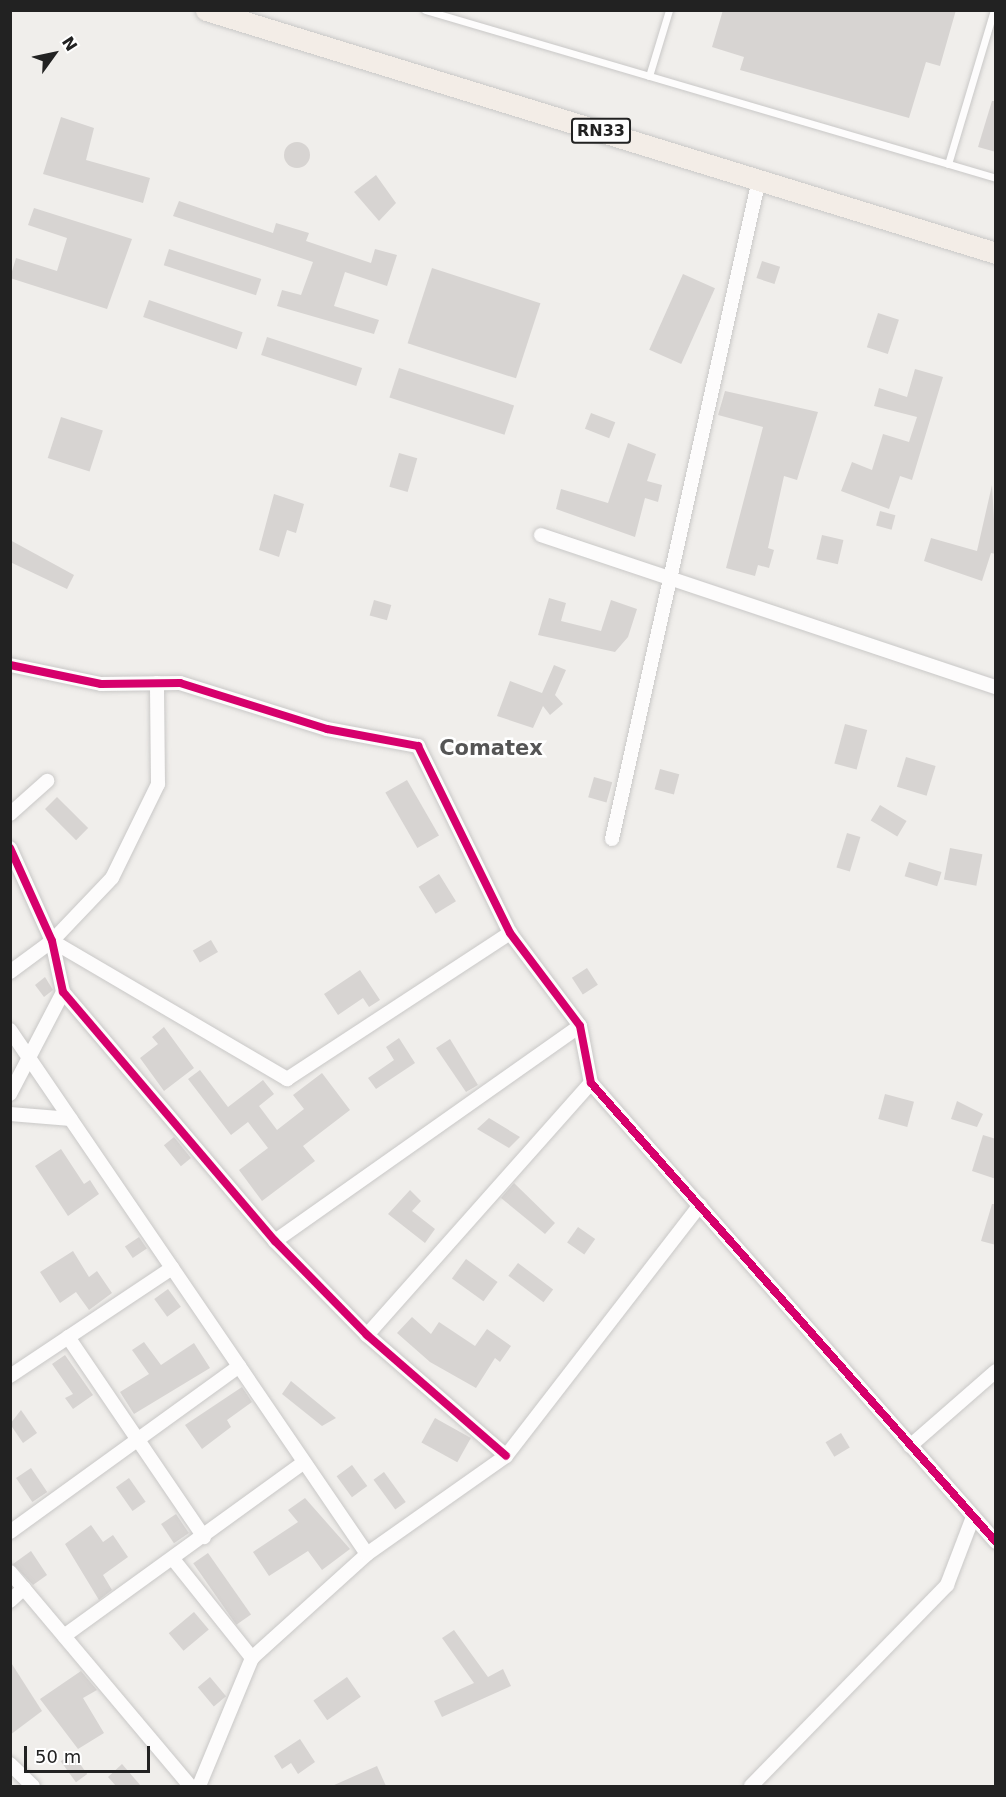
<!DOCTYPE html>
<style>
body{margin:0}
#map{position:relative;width:1006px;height:1797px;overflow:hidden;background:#f0eeeb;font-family:"DejaVu Sans",sans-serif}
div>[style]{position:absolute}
.building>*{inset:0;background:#d7d4d2;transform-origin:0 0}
.round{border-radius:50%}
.roads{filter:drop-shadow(0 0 2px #c9c8c7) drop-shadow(0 0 2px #c9c8c7)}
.service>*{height:7px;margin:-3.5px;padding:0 3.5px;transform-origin:3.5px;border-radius:3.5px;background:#fdfcfc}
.minor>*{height:14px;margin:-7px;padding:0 7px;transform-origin:7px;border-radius:7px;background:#fdfcfc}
.primary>*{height:21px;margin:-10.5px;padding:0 10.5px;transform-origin:10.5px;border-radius:10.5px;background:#f3ede7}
.cycleway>*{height:8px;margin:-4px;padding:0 4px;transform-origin:4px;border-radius:4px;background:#d6006c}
span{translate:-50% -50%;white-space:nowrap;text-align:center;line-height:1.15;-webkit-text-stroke:5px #fff;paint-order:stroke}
.shield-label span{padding:2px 4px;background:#fff;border:2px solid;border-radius:4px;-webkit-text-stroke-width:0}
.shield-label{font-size:16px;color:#222;font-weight:700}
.quarter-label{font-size:21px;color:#555;font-weight:700}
.frame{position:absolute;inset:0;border:12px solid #222;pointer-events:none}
.north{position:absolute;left:24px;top:24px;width:60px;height:60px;-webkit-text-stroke:4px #fff;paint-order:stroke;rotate:57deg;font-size:16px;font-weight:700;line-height:24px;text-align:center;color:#222}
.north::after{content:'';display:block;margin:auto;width:21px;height:27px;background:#222;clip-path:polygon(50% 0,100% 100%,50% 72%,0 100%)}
.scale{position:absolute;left:24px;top:1746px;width:126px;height:27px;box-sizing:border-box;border:3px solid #222;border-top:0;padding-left:8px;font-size:18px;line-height:21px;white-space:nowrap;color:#222;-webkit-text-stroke:4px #fff;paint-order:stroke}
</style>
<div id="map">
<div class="building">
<i style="clip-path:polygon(723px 10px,956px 10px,940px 66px,926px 62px,909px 118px,740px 70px,744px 57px,712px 47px)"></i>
<i style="clip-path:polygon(992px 101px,996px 101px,996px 152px,978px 147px)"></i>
<i style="clip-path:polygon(61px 117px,94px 128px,86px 160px,150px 178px,143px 203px,43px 174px)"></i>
<i class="round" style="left:284px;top:142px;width:26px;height:26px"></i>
<i style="clip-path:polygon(376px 175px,396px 203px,379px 221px,354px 192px)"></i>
<i style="clip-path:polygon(179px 201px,273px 233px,276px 223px,309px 233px,306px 241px,371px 263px,375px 249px,397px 255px,387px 286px,345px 272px,334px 306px,379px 320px,374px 334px,277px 306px,282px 290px,301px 295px,313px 262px,173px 216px)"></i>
<i style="clip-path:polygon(34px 208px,132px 239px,107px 309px,10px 278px,16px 258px,57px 271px,67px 238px,28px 225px)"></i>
<i style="left:169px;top:249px;width:97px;height:17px;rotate:18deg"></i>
<i style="left:762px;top:261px;width:19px;height:18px;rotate:18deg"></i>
<i style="left:432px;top:268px;width:114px;height:79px;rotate:18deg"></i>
<i style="left:683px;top:274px;width:35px;height:83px;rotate:24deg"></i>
<i style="left:149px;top:300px;width:99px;height:18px;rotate:19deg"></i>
<i style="left:878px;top:313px;width:22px;height:36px;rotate:18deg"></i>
<i style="left:267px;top:337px;width:100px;height:19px;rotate:18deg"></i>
<i style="left:399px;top:368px;width:121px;height:31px;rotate:18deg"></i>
<i style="clip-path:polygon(915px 369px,943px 377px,912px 480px,900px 476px,889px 509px,841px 491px,852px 462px,872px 470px,883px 434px,909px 442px,917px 417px,874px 406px,879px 388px,907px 397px)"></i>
<i style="clip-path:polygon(725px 391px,818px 412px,797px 480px,784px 476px,768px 548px,774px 550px,769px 568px,758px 565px,755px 576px,726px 568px,763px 427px,718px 415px)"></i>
<i style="left:591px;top:413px;width:26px;height:17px;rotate:21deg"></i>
<i style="left:61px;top:417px;width:44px;height:43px;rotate:18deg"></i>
<i style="clip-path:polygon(628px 443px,656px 454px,647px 481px,662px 485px,658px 502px,645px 498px,635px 537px,556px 509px,561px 489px,608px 503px)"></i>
<i style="left:399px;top:453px;width:19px;height:35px;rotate:16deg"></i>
<i style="clip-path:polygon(992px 485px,996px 554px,991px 553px,982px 581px,924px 561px,931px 538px,977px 551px)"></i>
<i style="clip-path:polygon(274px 494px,304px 504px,296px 533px,287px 530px,279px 557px,259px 550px)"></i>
<i style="left:880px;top:511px;width:16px;height:15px;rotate:15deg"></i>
<i style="left:822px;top:535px;width:22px;height:25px;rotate:13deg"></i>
<i style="clip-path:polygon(10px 540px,74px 575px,67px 589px,10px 562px)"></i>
<i style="clip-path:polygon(549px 598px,566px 603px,561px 621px,601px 631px,611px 600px,637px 609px,628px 637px,615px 652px,538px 635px)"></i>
<i style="left:374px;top:600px;width:18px;height:16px;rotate:16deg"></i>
<i style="clip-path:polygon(554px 665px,566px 670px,555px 695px,563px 704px,550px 715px,543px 706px,533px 728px,497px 716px,510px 681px,542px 693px)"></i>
<i style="left:845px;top:724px;width:23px;height:41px;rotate:15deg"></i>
<i style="left:906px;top:757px;width:31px;height:31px;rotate:17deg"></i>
<i style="left:660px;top:769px;width:20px;height:21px;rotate:15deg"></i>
<i style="left:594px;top:777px;width:19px;height:21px;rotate:16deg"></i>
<i style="left:407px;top:780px;width:64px;height:25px;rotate:60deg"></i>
<i style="left:57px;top:797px;width:44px;height:17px;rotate:45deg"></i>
<i style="left:880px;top:805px;width:31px;height:18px;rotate:31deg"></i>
<i style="left:847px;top:833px;width:14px;height:36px;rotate:17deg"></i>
<i style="left:950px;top:848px;width:33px;height:32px;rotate:11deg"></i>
<i style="left:909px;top:862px;width:34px;height:15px;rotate:17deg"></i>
<i style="left:439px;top:874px;width:32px;height:24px;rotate:58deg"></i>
<i style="left:211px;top:940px;width:14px;height:21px;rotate:60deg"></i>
<i style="left:587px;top:968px;width:20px;height:18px;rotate:57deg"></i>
<i style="clip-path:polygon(360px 970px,380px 1000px,369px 1007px,363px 998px,338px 1015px,324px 994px)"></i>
<i style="clip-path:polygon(45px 977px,53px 990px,44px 997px,35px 985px)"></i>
<i style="clip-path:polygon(164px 1027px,194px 1068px,164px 1091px,140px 1058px,158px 1044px,152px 1037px)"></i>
<i style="clip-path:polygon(399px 1038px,415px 1063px,376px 1089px,368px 1078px,394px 1060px,386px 1047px)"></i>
<i style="clip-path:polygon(450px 1039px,478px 1085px,466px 1092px,436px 1048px)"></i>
<i style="clip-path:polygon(200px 1070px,228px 1107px,263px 1080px,274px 1094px,259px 1106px,277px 1130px,304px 1109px,293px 1095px,322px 1073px,350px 1110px,303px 1146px,315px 1161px,262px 1201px,239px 1170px,268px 1148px,248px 1122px,231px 1135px,188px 1079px)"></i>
<i style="left:885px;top:1094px;width:30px;height:26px;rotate:15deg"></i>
<i style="clip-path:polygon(957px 1101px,983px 1114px,977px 1127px,951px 1119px)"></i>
<i style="clip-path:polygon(489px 1118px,520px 1137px,509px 1148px,477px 1129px)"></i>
<i style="clip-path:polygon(983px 1135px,996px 1139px,996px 1179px,972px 1171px)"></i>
<i style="left:174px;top:1137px;width:27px;height:13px;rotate:51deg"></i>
<i style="clip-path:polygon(61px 1149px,84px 1184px,90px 1180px,99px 1194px,68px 1216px,35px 1166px)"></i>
<i style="clip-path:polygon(514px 1183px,555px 1223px,545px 1234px,501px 1198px)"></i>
<i style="clip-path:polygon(410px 1190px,421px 1201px,412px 1211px,435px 1229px,425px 1243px,388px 1214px)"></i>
<i style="clip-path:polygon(992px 1204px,996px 1204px,996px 1245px,981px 1241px)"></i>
<i style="left:578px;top:1227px;width:21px;height:19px;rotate:35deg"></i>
<i style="left:139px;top:1237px;width:14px;height:17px;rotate:56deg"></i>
<i style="clip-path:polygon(73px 1251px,89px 1277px,97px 1271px,112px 1293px,89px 1310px,76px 1292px,60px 1303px,40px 1272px)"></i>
<i style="left:466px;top:1259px;width:39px;height:24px;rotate:36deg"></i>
<i style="left:518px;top:1263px;width:44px;height:16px;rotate:37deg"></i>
<i style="left:168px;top:1289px;width:22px;height:17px;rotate:54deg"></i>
<i style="clip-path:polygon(412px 1317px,431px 1334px,439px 1322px,475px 1346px,487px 1329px,511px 1346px,500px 1362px,495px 1358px,476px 1388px,430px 1362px,397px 1333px)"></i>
<i style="clip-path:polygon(144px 1342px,161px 1365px,194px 1343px,210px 1368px,134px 1414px,120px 1392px,149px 1374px,132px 1350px)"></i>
<i style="clip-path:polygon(65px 1355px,93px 1395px,73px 1409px,65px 1398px,73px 1394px,52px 1364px)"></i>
<i style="clip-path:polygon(291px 1381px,336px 1418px,322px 1426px,282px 1394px)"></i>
<i style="clip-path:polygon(242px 1387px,252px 1402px,227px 1420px,231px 1427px,202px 1449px,185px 1425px)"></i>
<i style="clip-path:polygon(21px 1410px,37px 1433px,23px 1443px,10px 1424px)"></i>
<i style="left:435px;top:1418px;width:41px;height:28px;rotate:29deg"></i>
<i style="left:841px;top:1433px;width:17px;height:18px;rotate:59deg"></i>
<i style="left:352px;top:1465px;width:26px;height:19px;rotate:54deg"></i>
<i style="left:31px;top:1468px;width:29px;height:18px;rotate:56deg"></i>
<i style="left:384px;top:1472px;width:37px;height:13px;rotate:54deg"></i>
<i style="left:129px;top:1478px;width:29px;height:16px;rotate:55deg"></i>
<i style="clip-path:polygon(305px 1498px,350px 1549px,322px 1570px,308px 1551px,269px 1576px,253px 1552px,298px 1522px,288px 1510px)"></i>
<i style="left:176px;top:1514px;width:23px;height:18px;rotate:56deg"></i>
<i style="clip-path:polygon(91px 1525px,103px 1542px,113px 1535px,128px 1557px,103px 1575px,112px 1590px,99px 1600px,65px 1544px)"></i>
<i style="clip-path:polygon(31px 1551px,47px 1575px,33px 1585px,13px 1564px)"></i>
<i style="left:208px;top:1553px;width:75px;height:18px;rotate:55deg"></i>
<i style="left:194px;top:1612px;width:23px;height:33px;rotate:50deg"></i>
<i style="clip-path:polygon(454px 1630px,488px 1677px,503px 1669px,511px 1686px,442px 1717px,434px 1701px,474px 1683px,442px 1638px)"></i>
<i style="clip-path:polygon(10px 1661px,42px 1711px,10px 1735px)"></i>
<i style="clip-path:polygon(81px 1671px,97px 1690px,83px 1698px,104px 1733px,78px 1749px,40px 1699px)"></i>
<i style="left:210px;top:1677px;width:25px;height:16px;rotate:50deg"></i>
<i style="left:347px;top:1677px;width:24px;height:41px;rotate:55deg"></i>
<i style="clip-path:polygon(300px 1739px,315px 1762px,298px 1774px,291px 1763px,282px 1769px,274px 1756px)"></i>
<i style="left:72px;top:1753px;width:26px;height:14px;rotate:54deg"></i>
<i style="clip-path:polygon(122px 1764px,141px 1786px,116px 1786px,108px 1777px)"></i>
<i style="clip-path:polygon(377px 1766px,386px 1786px,332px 1786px)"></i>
</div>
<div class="roads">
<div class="service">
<i style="left:425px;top:10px;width:595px;rotate:16.39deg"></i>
<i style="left:649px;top:76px;width:69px;rotate:-73.1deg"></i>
<i style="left:948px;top:164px;width:161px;rotate:-73.4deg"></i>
</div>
<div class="minor">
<i style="left:541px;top:535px;width:480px;rotate:18.5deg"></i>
<i style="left:10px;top:665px;width:93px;rotate:11.8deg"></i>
<i style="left:101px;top:684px;width:79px;rotate:-0.7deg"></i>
<i style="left:180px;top:683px;width:154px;rotate:17.4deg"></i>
<i style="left:327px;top:729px;width:93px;rotate:10.6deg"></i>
<i style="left:418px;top:746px;width:208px;rotate:63.8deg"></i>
<i style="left:510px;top:933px;width:116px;rotate:53deg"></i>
<i style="left:580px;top:1026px;width:58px;rotate:79.1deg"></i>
<i style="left:591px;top:1083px;width:612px;rotate:48.58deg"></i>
<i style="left:10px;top:814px;width:50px;rotate:-41.7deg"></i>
<i style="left:612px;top:839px;width:676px;rotate:-77.44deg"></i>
<i style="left:10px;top:848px;width:102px;rotate:65.7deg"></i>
<i style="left:52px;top:941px;width:52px;rotate:77.8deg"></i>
<i style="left:63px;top:992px;width:327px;rotate:49.6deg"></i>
<i style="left:275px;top:1241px;width:132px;rotate:45.6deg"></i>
<i style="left:367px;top:1335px;width:184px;rotate:41deg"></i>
<i style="left:52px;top:941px;width:273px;rotate:30.4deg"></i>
<i style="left:287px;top:1079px;width:267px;rotate:-33.2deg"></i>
<i style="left:10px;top:972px;width:52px;rotate:-36.4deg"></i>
<i style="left:52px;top:941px;width:87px;rotate:-46.4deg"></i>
<i style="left:112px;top:878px;width:105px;rotate:-63.9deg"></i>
<i style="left:158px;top:784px;width:101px;rotate:-90.6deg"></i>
<i style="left:10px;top:1030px;width:634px;rotate:55.73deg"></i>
<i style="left:10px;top:1094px;width:115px;rotate:-62.5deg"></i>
<i style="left:10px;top:1114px;width:61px;rotate:4.7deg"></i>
<i style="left:275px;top:1241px;width:373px;rotate:-35.2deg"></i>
<i style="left:367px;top:1335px;width:337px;rotate:-48.4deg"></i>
<i style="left:68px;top:1337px;width:242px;rotate:55.8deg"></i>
<i style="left:10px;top:1376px;width:195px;rotate:-33.7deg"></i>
<i style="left:910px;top:1446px;width:114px;rotate:-41.1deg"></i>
<i style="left:10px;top:1532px;width:283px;rotate:-35.9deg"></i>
<i style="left:173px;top:1559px;width:127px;rotate:51.4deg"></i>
<i style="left:10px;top:1572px;width:280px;rotate:49.9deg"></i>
<i style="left:10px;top:1601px;width:19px;rotate:-43deg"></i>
<i style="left:64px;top:1636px;width:296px;rotate:-35.9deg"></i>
<i style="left:10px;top:1764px;width:32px;rotate:44deg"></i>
<i style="left:199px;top:1786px;width:139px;rotate:-67.5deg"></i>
<i style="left:252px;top:1658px;width:155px;rotate:-42.1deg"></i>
<i style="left:367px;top:1554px;width:170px;rotate:-35.2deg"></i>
<i style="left:506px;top:1456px;width:317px;rotate:-52.3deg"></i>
<i style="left:751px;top:1786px;width:281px;rotate:-45.7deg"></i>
<i style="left:947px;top:1585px;width:73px;rotate:-69.1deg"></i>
</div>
<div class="primary">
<i style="left:206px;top:10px;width:827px;rotate:17.1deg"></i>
</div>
</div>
<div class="cycleway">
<i style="left:10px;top:665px;width:93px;rotate:11.8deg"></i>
<i style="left:101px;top:684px;width:79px;rotate:-0.7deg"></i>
<i style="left:180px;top:683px;width:154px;rotate:17.4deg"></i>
<i style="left:327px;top:729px;width:93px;rotate:10.6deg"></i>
<i style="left:418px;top:746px;width:208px;rotate:63.8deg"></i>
<i style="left:510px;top:933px;width:116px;rotate:53deg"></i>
<i style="left:580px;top:1026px;width:58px;rotate:79.1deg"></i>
<i style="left:591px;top:1083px;width:612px;rotate:48.58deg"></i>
<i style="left:10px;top:848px;width:102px;rotate:65.7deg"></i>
<i style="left:52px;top:941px;width:52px;rotate:77.8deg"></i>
<i style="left:63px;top:992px;width:327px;rotate:49.6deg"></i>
<i style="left:275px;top:1241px;width:132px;rotate:45.6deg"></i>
<i style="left:367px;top:1335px;width:184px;rotate:41deg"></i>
</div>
<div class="shield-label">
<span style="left:601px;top:131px">RN33</span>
</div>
<div class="quarter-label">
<span style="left:491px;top:748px">Comatex</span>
</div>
<div class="frame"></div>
<div class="north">N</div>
<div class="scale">50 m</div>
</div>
